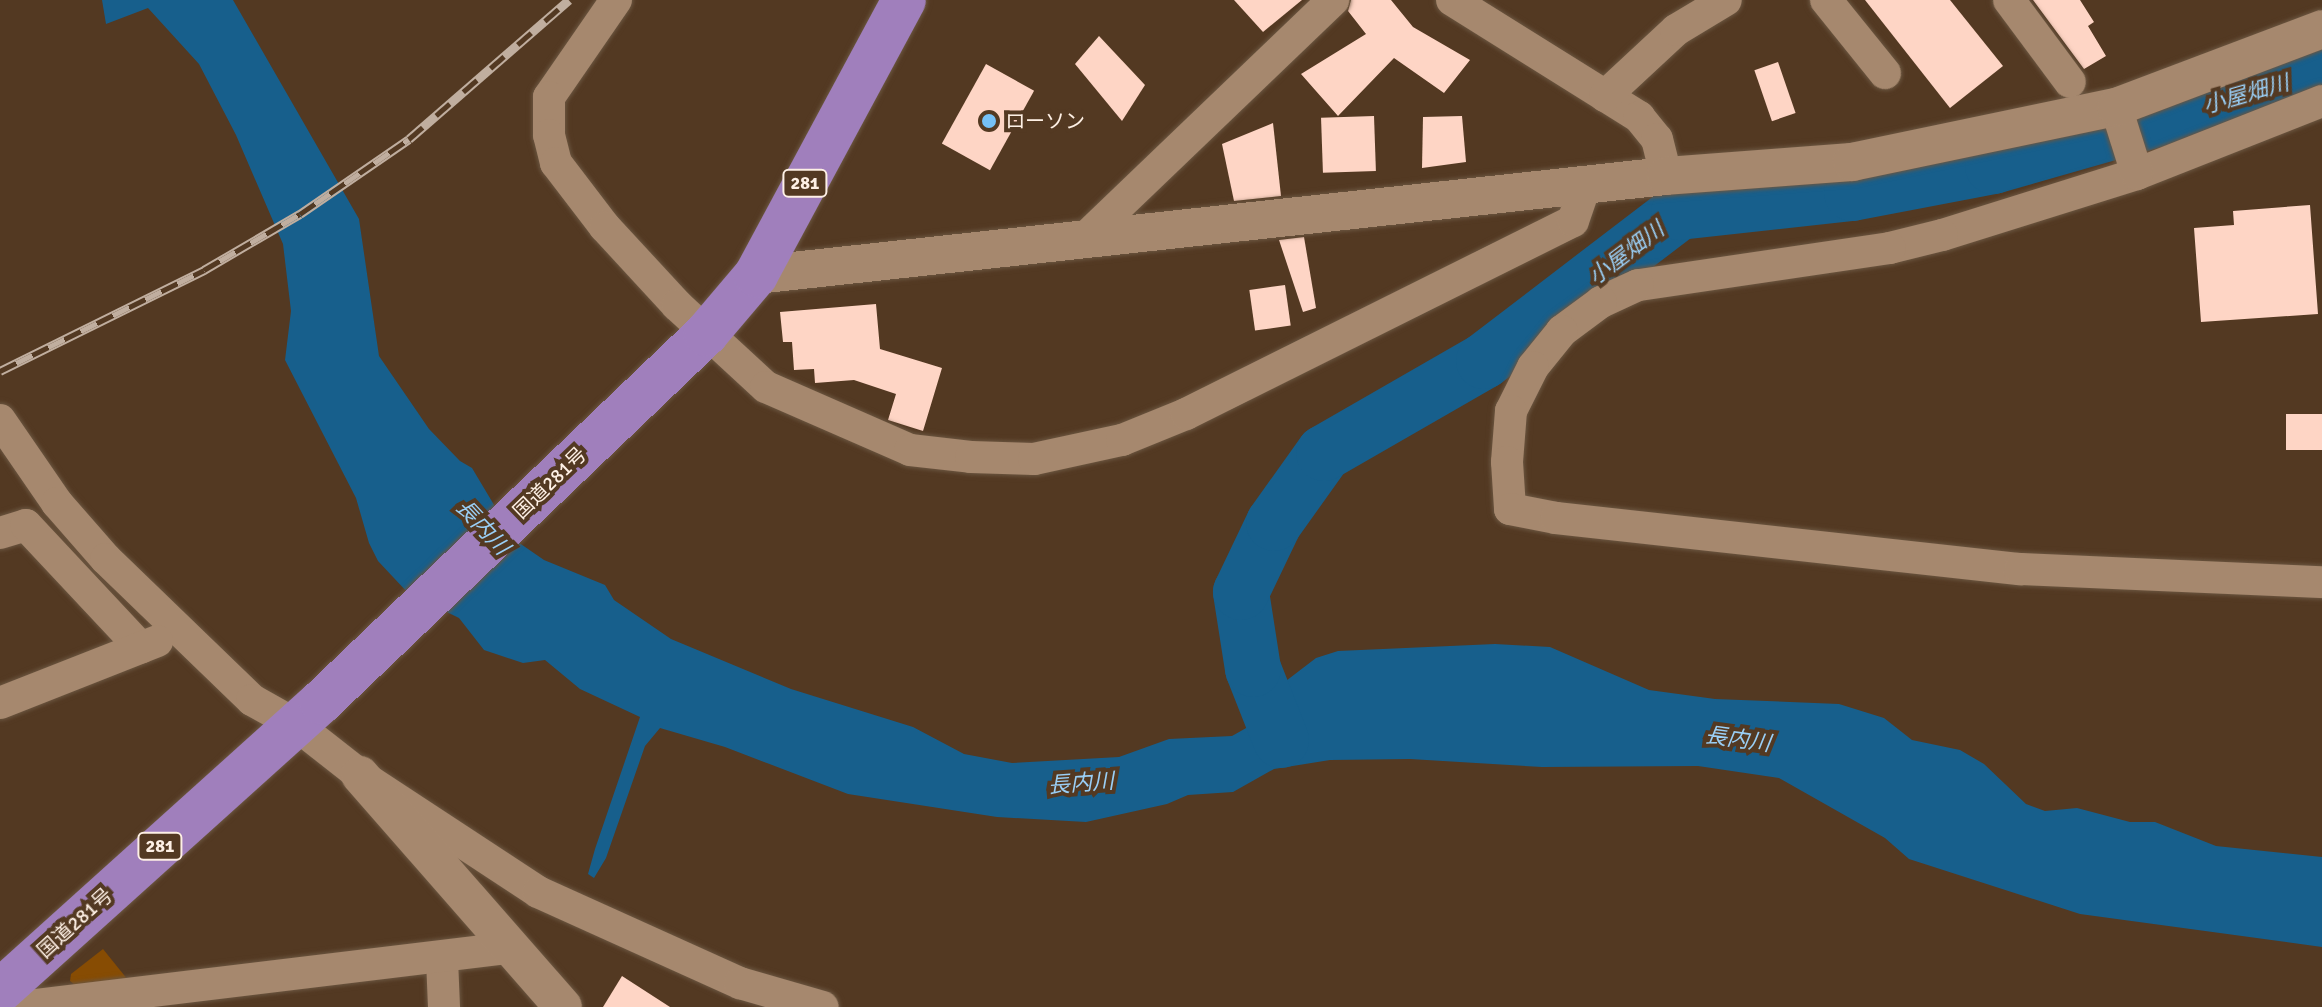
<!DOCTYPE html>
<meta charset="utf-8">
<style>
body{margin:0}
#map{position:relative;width:2322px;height:1007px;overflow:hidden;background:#533922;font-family:Signika,"Noto Sans JP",sans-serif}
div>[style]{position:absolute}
.green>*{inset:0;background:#874c03}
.water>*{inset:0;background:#175f8c}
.river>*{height:56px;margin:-28px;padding:0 28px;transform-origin:28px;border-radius:28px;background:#175f8c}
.building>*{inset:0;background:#fed5c5;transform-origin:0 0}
.roads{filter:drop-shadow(0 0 2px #6b5641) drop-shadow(0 0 2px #6b5641)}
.minor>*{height:32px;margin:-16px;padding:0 16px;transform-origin:16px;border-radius:16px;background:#a6886e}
.tertiary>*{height:38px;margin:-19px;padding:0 19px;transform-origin:19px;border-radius:19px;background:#a6886e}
.trunk>*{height:44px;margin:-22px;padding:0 22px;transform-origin:22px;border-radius:22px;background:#a07fbc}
.rail>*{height:9px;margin-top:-4.5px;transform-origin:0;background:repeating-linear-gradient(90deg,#533922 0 18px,#c0ae9f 0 36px);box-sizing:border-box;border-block:2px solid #c0ae9f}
.dots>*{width:22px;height:22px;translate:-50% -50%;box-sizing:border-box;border:4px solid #533922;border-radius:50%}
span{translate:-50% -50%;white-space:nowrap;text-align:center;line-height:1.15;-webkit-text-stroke:8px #533922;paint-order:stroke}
.shield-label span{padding:2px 6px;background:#533922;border:2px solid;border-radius:6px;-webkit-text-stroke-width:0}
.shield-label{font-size:18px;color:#fef0e5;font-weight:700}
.poi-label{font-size:20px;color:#fef0e5}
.left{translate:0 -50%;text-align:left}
.street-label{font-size:20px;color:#fef0e5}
.water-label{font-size:22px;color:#9acff6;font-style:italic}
</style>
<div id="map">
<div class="green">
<i style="clip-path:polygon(103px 949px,128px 980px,75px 985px,70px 981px,71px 974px)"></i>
</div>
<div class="water">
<i style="clip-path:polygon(102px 0,233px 0,359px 219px,379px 356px,429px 429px,460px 461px,472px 468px,515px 540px,544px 560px,605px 585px,614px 600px,671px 639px,791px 689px,913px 727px,964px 754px,1012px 763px,1119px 757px,1169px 739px,1232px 736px,1255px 723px,1282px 684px,1316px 658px,1338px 651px,1495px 644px,1550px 647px,1649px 690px,1715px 699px,1839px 704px,1884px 718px,1912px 740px,1960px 750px,1984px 764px,2026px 804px,2045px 811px,2077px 808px,2130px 822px,2155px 822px,2216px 846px,2322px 857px,2322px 947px,2080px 914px,1909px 859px,1885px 838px,1779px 778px,1698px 766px,1542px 767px,1410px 759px,1330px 760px,1274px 769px,1233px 792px,1188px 795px,1167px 804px,1086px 822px,997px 817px,848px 794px,725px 747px,660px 728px,645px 746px,606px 858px,594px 878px,588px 874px,595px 849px,640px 717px,580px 689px,545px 660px,523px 663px,484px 650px,459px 618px,408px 593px,378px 561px,369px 543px,356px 498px,285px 360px,291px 311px,283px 244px,236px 135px,199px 64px,148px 8px,106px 24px)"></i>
</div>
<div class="river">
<i style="left:1281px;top:740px;width:76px;rotate:-111.5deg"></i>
<i style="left:1253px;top:669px;width:78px;rotate:-98.9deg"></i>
<i style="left:1241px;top:592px;width:76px;rotate:-64.4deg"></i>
<i style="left:1274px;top:523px;width:86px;rotate:-54.5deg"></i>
<i style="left:1324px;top:453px;width:185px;rotate:-29.9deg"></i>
<i style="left:1484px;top:361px;width:245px;rotate:-37.4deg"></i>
<i style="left:1679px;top:212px;width:174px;rotate:-6.3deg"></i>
<i style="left:1852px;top:193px;width:144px;rotate:-10.8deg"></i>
<i style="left:1993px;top:166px;width:342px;rotate:-15.9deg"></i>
</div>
<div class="building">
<i style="clip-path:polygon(1234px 0,1302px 0,1263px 32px)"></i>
<i style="clip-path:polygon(1351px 0,1391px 0,1413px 27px,1470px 60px,1444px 93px,1394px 58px,1338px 116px,1301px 74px,1366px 34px,1348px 11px)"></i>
<i style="clip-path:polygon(1865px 0,1950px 0,2003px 66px,1950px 108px)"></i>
<i style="clip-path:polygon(2033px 0,2080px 0,2094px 22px,2088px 26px,2106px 56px,2084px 69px)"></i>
<i style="clip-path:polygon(1099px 36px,1145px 85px,1122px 121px,1075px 64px)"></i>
<i style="left:1778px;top:62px;width:54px;height:25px;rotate:71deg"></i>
<i style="left:986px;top:64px;width:55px;height:91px;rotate:29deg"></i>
<i style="left:1374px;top:116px;width:55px;height:53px;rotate:88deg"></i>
<i style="clip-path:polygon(1462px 116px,1466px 162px,1422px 168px,1423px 117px)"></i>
<i style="clip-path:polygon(1273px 123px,1281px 196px,1234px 201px,1222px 144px)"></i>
<i style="clip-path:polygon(2310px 205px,2318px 314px,2201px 322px,2194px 228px,2234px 225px,2233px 211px)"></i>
<i style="clip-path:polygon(1304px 237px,1316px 308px,1303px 312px,1279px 240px)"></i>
<i style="left:1285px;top:285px;width:41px;height:36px;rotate:82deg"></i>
<i style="clip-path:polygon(876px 304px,880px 349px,942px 368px,923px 431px,888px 420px,896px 394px,854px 380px,815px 383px,814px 369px,794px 370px,792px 342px,783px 342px,780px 312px)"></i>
<i style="left:2322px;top:414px;width:36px;height:36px;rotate:90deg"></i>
<i style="clip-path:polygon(622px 976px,670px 1007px,603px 1007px)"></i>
</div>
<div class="roads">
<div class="minor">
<i style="left:616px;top:0;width:118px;rotate:124.6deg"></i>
<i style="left:549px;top:97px;width:38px;rotate:90deg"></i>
<i style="left:549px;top:135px;width:29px;rotate:76deg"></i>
<i style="left:556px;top:163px;width:81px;rotate:52.6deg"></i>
<i style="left:605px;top:227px;width:106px;rotate:47.3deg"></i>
<i style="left:677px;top:305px;width:121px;rotate:42.7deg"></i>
<i style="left:766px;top:387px;width:157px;rotate:23.6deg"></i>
<i style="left:910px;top:450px;width:61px;rotate:6.5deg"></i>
<i style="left:971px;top:457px;width:63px;rotate:1.8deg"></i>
<i style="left:1034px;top:459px;width:90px;rotate:-12.2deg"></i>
<i style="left:1122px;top:440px;width:69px;rotate:-22.1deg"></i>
<i style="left:1186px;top:414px;width:432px;rotate:-26.5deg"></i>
<i style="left:1573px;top:221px;width:37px;rotate:-71deg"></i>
<i style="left:1452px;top:0;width:221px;rotate:32deg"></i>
<i style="left:1639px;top:117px;width:28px;rotate:51deg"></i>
<i style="left:1657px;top:139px;width:38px;rotate:76deg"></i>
<i style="left:1826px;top:0;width:94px;rotate:51.1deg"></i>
<i style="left:2009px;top:0;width:102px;rotate:53.4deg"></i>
<i style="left:1605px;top:96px;width:97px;rotate:-42.9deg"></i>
<i style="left:1676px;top:30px;width:58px;rotate:-31deg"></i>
<i style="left:2322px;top:101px;width:199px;rotate:158.5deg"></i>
<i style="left:2137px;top:174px;width:204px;rotate:162.6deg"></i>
<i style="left:1942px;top:235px;width:54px;rotate:166deg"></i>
<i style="left:1890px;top:248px;width:255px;rotate:171.6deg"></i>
<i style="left:1638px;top:285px;width:41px;rotate:155.3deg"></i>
<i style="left:1601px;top:302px;width:49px;rotate:143.4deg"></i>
<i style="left:1562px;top:331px;width:46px;rotate:128.9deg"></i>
<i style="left:1533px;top:367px;width:49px;rotate:116.6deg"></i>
<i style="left:1511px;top:411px;width:51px;rotate:94.5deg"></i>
<i style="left:1507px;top:462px;width:47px;rotate:86.3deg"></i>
<i style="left:1510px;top:509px;width:47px;rotate:11.1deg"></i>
<i style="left:1556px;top:518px;width:467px;rotate:6.3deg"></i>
<i style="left:2020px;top:569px;width:302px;rotate:2.5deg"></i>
<i style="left:2116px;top:107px;width:70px;rotate:72.6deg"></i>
<i style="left:1083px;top:240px;width:347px;rotate:-43.8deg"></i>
<i style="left:0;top:420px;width:101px;rotate:55.5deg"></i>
<i style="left:57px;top:503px;width:74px;rotate:48.8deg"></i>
<i style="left:106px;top:559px;width:203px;rotate:44deg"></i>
<i style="left:252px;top:700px;width:49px;rotate:29.2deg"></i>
<i style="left:295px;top:724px;width:83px;rotate:38.1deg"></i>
<i style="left:360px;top:775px;width:213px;rotate:33.3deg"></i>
<i style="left:538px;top:892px;width:222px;rotate:24.3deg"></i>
<i style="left:740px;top:983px;width:86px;rotate:16.1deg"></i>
<i style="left:0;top:533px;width:27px;rotate:-17deg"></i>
<i style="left:26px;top:525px;width:168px;rotate:46.9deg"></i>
<i style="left:0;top:703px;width:169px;rotate:-21.5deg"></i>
<i style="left:442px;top:959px;width:48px;rotate:87.6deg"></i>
<i style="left:20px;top:1007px;width:494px;rotate:-6.9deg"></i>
</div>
<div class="tertiary">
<i style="left:756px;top:275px;width:915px;rotate:-6.21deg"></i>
<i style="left:1666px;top:176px;width:187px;rotate:-4.3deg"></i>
<i style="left:1852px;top:162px;width:270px;rotate:-11.8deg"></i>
<i style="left:2116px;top:107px;width:220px;rotate:-20.7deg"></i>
<i style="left:360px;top:775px;width:308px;rotate:48.8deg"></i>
</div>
<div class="trunk">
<i style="left:0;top:991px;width:432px;rotate:-42deg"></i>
<i style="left:321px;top:702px;width:533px;rotate:-43.71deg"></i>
<i style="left:706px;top:334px;width:77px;rotate:-49.7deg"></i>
<i style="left:756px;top:275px;width:312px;rotate:-61.7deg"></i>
</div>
</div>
<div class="rail">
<i style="left:0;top:371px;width:228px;rotate:-26.3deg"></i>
<i style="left:204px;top:270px;width:111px;rotate:-30.3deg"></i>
<i style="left:300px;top:214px;width:132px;rotate:-34.5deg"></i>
<i style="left:409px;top:139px;width:212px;rotate:-41deg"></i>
</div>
<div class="dots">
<i style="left:989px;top:121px;background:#75c0f6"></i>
</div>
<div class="shield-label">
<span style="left:805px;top:183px">281</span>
<span style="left:160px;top:846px">281</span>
</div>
<div class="poi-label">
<span class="left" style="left:1005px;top:121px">ローソン</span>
</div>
<div class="street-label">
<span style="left:550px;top:483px;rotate:-44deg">国道281号</span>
<span style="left:75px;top:923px;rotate:-42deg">国道281号</span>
</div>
<div class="water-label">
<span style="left:2246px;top:94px;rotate:-16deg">小屋畑川</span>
<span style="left:1626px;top:253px;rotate:-37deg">小屋畑川</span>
<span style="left:483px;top:527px;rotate:47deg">長内川</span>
<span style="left:1738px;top:739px;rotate:8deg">長内川</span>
<span style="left:1081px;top:783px;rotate:-4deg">長内川</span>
</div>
</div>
